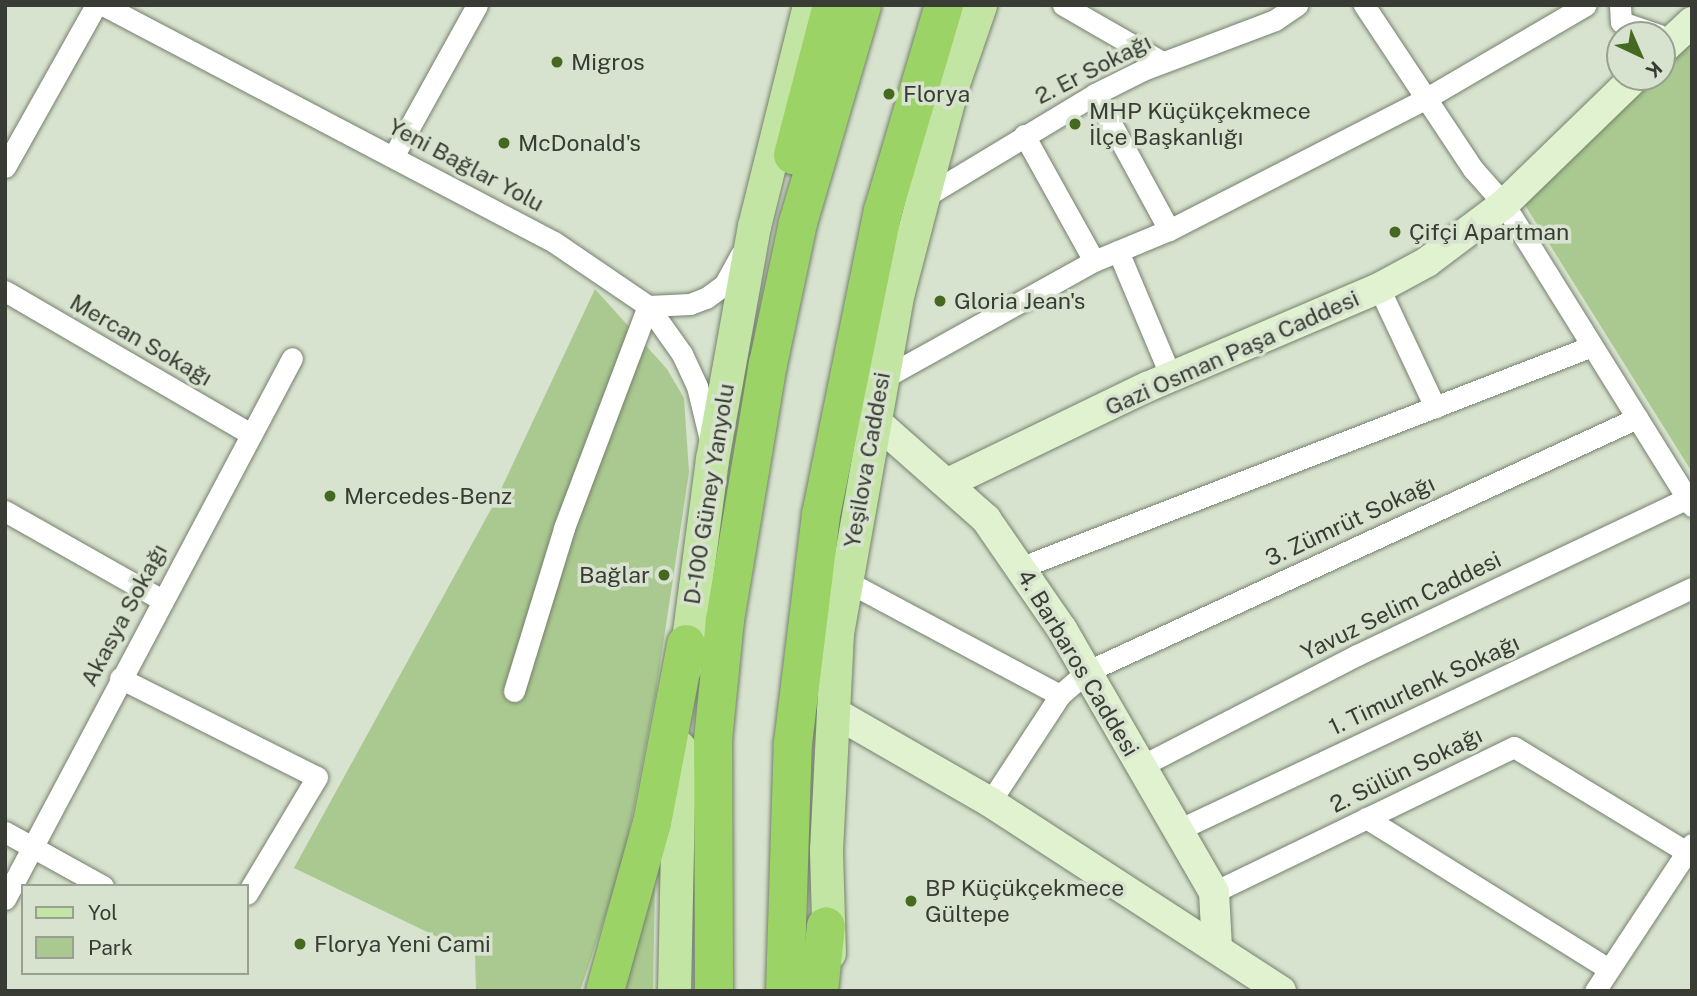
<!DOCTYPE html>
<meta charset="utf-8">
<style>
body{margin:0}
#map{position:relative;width:1697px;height:996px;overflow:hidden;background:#d8e3cf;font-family:"Public Sans",sans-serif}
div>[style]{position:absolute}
.green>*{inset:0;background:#aac990}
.roads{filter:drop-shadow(0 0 2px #75806d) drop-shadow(0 0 2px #75806d)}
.street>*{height:21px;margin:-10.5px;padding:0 10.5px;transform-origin:10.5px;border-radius:10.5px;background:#fff}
.secondary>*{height:30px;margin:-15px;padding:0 15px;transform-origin:15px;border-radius:15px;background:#e1f2d1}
.primary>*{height:33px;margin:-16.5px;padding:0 16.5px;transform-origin:16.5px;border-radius:16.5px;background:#c3e5a3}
.highway>*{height:38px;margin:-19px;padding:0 19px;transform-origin:19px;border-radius:19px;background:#9bd366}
.dots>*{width:19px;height:19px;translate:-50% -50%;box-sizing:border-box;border:4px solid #d8e3cf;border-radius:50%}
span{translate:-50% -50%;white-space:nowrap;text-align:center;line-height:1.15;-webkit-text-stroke:7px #d8e3cf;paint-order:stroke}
.poi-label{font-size:23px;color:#383c34}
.left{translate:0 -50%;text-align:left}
.right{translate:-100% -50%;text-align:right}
.street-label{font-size:23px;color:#383c34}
.frame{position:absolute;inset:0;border:7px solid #383c34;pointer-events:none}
.legend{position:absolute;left:21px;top:884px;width:228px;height:91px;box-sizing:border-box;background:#d8e3cf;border:2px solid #98a091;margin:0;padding:9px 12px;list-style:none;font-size:21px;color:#383c34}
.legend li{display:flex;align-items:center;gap:14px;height:35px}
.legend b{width:35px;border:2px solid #98a091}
.north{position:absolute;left:1606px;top:21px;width:70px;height:70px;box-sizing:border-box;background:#d8e3cf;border:2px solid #98a091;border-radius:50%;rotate:136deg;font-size:19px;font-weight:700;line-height:28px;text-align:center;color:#383c34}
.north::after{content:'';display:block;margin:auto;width:24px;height:32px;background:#466921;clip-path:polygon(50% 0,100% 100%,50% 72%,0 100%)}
</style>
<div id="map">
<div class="green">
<i style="clip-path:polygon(1692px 39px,1692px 472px,1525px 205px,1654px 77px,1662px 77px,1662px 69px)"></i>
<i style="clip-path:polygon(595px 289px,667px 369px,684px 398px,689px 472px,656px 692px,623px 863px,580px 991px,476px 991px,475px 955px,294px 868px,495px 502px)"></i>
<i style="clip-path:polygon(655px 878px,653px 991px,622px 991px)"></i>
</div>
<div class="roads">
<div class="street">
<i style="left:103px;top:5px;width:509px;rotate:27.72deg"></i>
<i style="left:554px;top:242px;width:114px;rotate:34.2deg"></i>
<i style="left:648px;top:306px;width:59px;rotate:54.7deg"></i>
<i style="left:682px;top:354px;width:35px;rotate:65deg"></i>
<i style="left:697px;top:386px;width:51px;rotate:76.5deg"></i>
<i style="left:1063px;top:5px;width:114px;rotate:29.9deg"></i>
<i style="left:1364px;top:5px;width:197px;rotate:56.4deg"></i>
<i style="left:1473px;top:169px;width:47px;rotate:48.5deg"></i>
<i style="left:1504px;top:204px;width:356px;rotate:58.1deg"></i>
<i style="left:1620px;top:5px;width:17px;rotate:87deg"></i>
<i style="left:1621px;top:22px;width:40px;rotate:18.9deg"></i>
<i style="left:1095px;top:94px;width:155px;rotate:61.4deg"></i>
<i style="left:1024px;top:135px;width:144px;rotate:60.9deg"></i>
<i style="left:394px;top:155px;width:171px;rotate:-61deg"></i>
<i style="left:5px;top:167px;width:186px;rotate:-60.7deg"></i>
<i style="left:921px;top:199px;width:203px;rotate:-31.1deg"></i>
<i style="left:1095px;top:94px;width:54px;rotate:-26.6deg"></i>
<i style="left:1143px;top:70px;width:141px;rotate:-20.7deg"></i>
<i style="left:1275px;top:20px;width:27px;rotate:-34deg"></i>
<i style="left:1118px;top:251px;width:137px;rotate:67.2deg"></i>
<i style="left:1379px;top:288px;width:132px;rotate:64.8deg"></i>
<i style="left:5px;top:291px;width:285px;rotate:30.2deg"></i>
<i style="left:648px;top:306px;width:42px;rotate:-2.7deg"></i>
<i style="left:690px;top:304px;width:17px;rotate:-21deg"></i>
<i style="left:706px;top:298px;width:22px;rotate:-36deg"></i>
<i style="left:724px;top:285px;width:35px;rotate:-61deg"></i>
<i style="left:880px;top:380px;width:245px;rotate:-29.1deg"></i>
<i style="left:1094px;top:261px;width:81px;rotate:-22.5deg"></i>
<i style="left:1169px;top:230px;width:288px;rotate:-27.1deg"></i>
<i style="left:1425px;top:99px;width:186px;rotate:-30.3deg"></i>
<i style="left:5px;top:511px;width:180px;rotate:29.5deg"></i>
<i style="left:1022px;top:567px;width:611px;rotate:-21.19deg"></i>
<i style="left:848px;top:582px;width:240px;rotate:28.1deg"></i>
<i style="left:120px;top:678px;width:220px;rotate:26.7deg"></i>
<i style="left:317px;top:777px;width:136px;rotate:120.9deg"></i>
<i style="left:514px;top:691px;width:170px;rotate:-72.9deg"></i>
<i style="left:564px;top:528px;width:237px;rotate:-69.3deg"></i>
<i style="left:1141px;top:766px;width:243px;rotate:-27.2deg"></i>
<i style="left:1357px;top:655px;width:365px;rotate:-25.4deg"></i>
<i style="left:990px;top:802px;width:128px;rotate:-56.8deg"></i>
<i style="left:1060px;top:695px;width:35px;rotate:-41deg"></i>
<i style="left:1086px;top:672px;width:607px;rotate:-24.75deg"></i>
<i style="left:1366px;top:818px;width:286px;rotate:31.9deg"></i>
<i style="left:1178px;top:830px;width:568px;rotate:-25.21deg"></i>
<i style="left:5px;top:832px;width:112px;rotate:28.9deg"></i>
<i style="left:1214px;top:892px;width:333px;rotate:-25.8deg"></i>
<i style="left:1514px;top:747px;width:202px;rotate:31.3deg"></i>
<i style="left:5px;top:899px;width:612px;rotate:-62.05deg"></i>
<i style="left:1595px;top:991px;width:176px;rotate:-56.6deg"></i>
</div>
<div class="secondary">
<i style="left:1662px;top:50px;width:41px;rotate:-43deg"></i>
<i style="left:873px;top:419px;width:151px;rotate:41.5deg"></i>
<i style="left:986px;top:519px;width:134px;rotate:55.4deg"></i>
<i style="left:1062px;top:629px;width:304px;rotate:60deg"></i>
<i style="left:1214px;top:892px;width:56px;rotate:86.9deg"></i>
<i style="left:948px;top:483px;width:221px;rotate:-25.8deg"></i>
<i style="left:1147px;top:387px;width:252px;rotate:-23.1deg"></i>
<i style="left:1379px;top:288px;width:55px;rotate:-28.4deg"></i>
<i style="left:1427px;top:262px;width:96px;rotate:-37deg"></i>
<i style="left:1504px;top:204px;width:182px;rotate:-44.1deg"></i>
<i style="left:832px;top:711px;width:182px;rotate:29.9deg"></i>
<i style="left:990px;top:802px;width:347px;rotate:33deg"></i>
</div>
<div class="primary">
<i style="left:684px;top:669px;width:212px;rotate:-82.4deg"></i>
<i style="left:712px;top:459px;width:237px;rotate:-79.8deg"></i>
<i style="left:754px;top:226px;width:228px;rotate:-76deg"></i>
<i style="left:829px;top:953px;width:103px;rotate:-91.7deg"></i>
<i style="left:826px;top:850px;width:217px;rotate:-87.1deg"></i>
<i style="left:837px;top:633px;width:346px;rotate:-79.9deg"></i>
<i style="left:898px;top:292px;width:213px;rotate:-75.3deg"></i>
<i style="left:952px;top:86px;width:86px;rotate:-70.9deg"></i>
<i style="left:674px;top:991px;width:244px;rotate:-88.8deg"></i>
</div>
<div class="highway">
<i style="left:793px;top:155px;width:155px;rotate:-75.4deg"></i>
<i style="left:605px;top:991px;width:174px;rotate:-74.4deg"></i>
<i style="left:652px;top:823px;width:182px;rotate:-79.2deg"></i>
<i style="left:714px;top:991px;width:251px;rotate:-90.2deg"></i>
<i style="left:713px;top:740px;width:121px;rotate:-84.3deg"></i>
<i style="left:725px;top:620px;width:260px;rotate:-80.5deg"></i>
<i style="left:768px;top:364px;width:144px;rotate:-78deg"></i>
<i style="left:798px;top:223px;width:227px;rotate:-73.6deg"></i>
<i style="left:785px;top:991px;width:248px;rotate:-88.2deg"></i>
<i style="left:793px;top:743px;width:230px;rotate:-83deg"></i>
<i style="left:821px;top:515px;width:310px;rotate:-78.5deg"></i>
<i style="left:883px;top:211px;width:215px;rotate:-73.5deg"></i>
<i style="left:819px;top:991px;width:65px;rotate:-83.9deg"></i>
</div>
</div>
<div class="dots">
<i style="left:557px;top:62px;background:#466921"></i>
<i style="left:889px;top:94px;background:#466921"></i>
<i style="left:1075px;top:124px;background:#466921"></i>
<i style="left:504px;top:143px;background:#466921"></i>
<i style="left:1395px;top:232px;background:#466921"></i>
<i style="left:940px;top:301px;background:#466921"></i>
<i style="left:330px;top:496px;background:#466921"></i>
<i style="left:664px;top:575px;background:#466921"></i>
<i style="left:911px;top:901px;background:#466921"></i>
<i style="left:300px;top:944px;background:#466921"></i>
</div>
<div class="poi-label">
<span class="left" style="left:571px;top:62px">Migros</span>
<span class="left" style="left:903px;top:94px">Florya</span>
<span class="left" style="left:1089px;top:124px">MHP Küçükçekmece<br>İlçe Başkanlığı</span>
<span class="left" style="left:518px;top:143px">McDonald's</span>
<span class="left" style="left:1409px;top:232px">Çifçi Apartman</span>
<span class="left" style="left:954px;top:301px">Gloria Jean's</span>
<span class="left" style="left:344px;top:496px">Mercedes-Benz</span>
<span class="right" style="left:650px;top:575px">Bağlar</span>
<span class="left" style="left:925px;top:901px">BP Küçükçekmece<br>Gültepe</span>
<span class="left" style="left:314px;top:944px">Florya Yeni Cami</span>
</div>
<div class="street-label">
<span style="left:1093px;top:69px;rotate:-27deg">2. Er Sokağı</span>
<span style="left:466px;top:165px;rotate:28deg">Yeni Bağlar Yolu</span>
<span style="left:141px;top:340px;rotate:30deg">Mercan Sokağı</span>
<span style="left:1232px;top:353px;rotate:-24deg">Gazi Osman Paşa Caddesi</span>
<span style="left:867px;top:460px;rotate:-80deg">Yeşilova Caddesi</span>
<span style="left:709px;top:494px;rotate:-81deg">D-100 Güney Yanyolu</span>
<span style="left:1350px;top:521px;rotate:-25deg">3. Zümrüt Sokağı</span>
<span style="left:1401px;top:606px;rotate:-26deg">Yavuz Selim Caddesi</span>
<span style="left:124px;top:615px;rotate:-62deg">Akasya Sokağı</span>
<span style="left:1078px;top:663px;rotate:59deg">4. Barbaros Caddesi</span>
<span style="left:1424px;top:685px;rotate:-25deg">1. Timurlenk Sokağı</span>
<span style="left:1406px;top:770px;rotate:-26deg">2. Sülün Sokağı</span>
</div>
<div class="frame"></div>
<ul class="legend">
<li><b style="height:9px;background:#c3e5a3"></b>Yol</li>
<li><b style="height:19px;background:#aac990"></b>Park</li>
</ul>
<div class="north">K</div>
</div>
